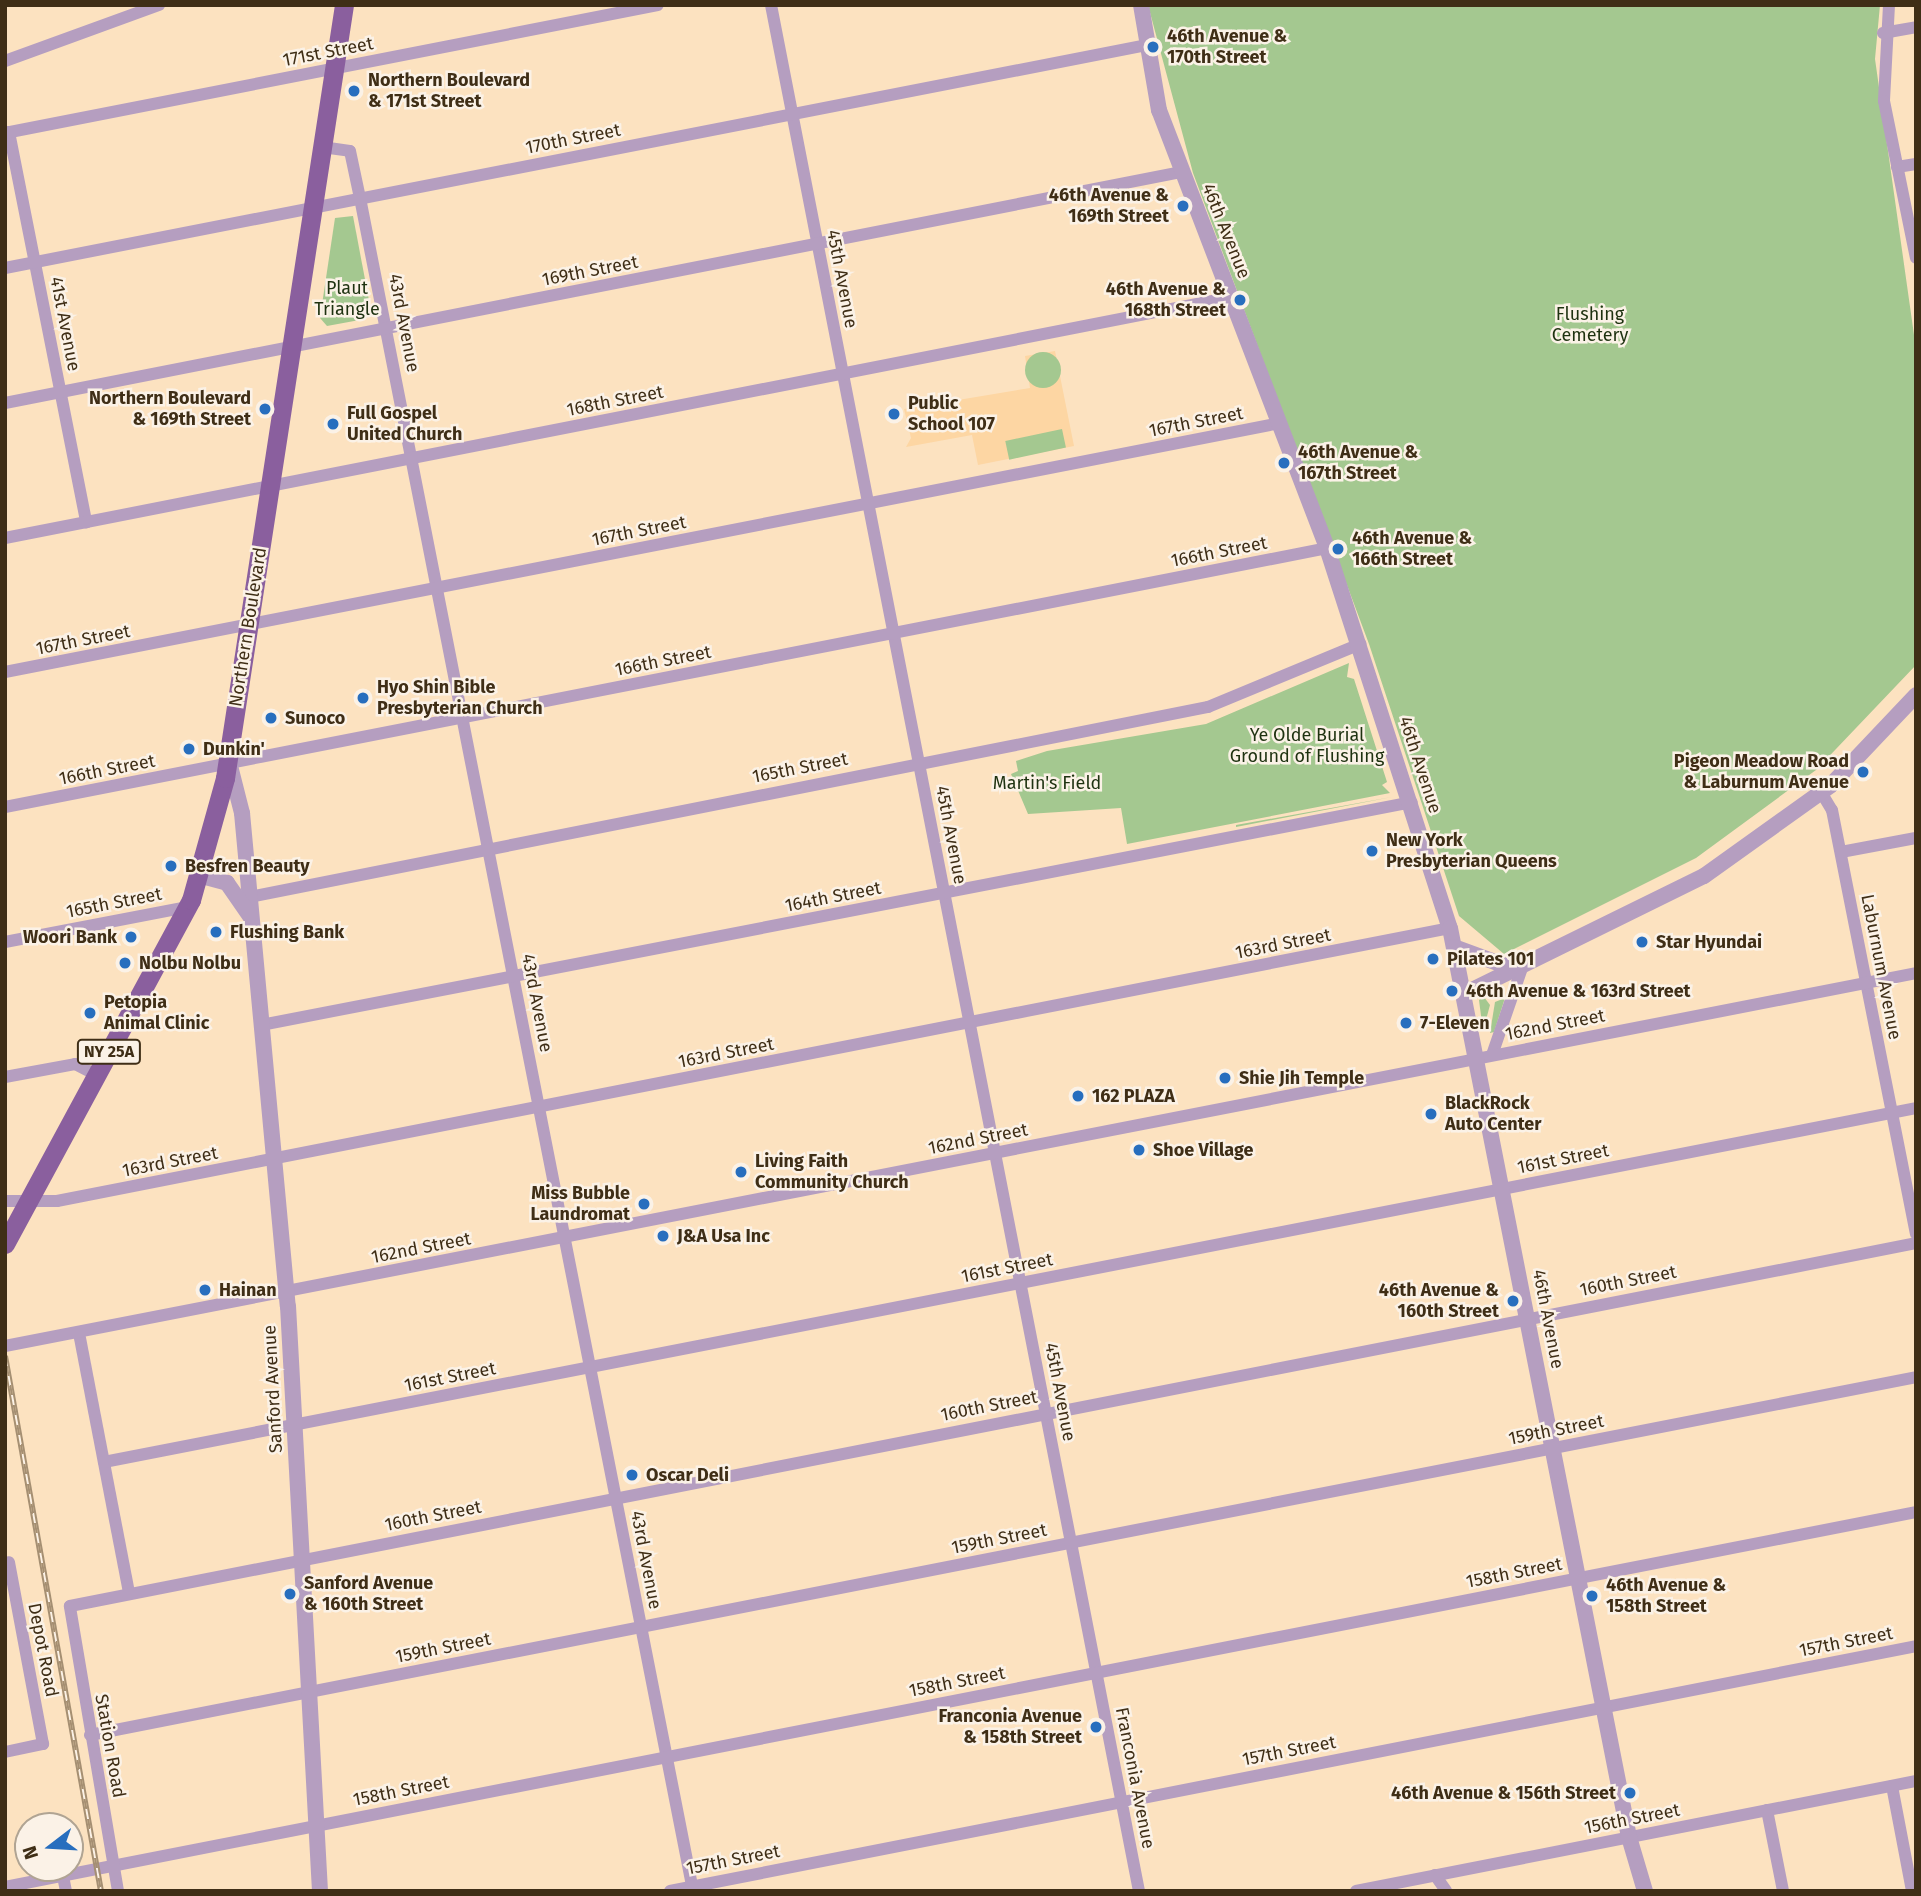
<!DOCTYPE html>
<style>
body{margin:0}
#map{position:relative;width:1921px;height:1896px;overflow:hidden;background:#fce2c0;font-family:"Fira Sans",sans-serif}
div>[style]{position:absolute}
.built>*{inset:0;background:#fdd6a3}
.green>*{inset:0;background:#a4c890;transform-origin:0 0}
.round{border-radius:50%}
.minor>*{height:12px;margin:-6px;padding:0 6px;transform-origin:6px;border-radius:6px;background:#b59ec0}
.tertiary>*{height:16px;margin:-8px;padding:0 8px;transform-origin:8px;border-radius:8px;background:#b59ec0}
.primary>*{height:19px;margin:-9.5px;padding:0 9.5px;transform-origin:9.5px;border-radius:9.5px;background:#8a5f9e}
.rail>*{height:6px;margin-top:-3px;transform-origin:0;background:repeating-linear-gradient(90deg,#fbf2e7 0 10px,#a58f72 0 20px);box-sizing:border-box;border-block:2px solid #a58f72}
.dots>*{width:19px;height:19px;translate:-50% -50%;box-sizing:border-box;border:4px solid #fbf2e7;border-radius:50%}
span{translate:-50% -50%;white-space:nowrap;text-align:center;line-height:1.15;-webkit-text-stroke:5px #fbf2e7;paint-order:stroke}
.shield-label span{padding:2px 5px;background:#fbf2e7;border:2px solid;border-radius:5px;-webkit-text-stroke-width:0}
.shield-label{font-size:16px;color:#3f2e16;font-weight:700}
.poi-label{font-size:18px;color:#3f2e16;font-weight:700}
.left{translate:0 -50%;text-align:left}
.right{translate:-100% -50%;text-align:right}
.street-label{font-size:18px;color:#3f2e16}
.park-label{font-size:18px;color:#1e3210}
.frame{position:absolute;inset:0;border:7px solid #3f2e16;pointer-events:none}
.north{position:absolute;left:14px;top:1812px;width:70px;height:70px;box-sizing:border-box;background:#fbf2e7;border:2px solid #b0a493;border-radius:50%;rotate:253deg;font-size:19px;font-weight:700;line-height:28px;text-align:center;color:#3f2e16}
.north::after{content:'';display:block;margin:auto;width:24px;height:32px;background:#276ebe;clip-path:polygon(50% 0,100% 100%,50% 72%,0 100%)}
</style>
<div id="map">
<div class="built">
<i style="clip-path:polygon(1055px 351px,1074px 446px,978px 465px,972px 435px,906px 447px,911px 438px,904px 409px,1030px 388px,1025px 356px)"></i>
</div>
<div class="green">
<i style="clip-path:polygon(1148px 5px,1880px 5px,1875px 59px,1916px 349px,1916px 665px,1816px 770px,1696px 858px,1504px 954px,1459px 916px,1369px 644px,1193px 173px)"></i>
<i style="clip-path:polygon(353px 216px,371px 311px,365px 319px,327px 326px,320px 318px,335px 218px)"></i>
<i class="round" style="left:1025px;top:352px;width:36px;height:36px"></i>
<i style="left:1062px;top:429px;width:19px;height:58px;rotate:78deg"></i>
<i style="clip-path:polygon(1349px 663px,1347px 677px,1354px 679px,1387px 782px,1382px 785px,1390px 793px,1127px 844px,1121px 808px,1028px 814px,1011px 774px,1018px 771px,1016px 761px,1047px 751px,1206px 724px)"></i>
<i style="clip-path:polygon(1392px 797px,1236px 827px,1236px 825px)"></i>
<i style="clip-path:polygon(1484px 997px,1490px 1005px,1483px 1031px,1479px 1000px)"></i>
<i style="clip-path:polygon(1505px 998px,1494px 1032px,1490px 1033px,1495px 1002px)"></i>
</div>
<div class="minor">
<i style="left:771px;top:5px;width:1922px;rotate:78.96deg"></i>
<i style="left:1889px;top:5px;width:96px;rotate:93deg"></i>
<i style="left:1884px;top:101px;width:160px;rotate:78.5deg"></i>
<i style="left:1883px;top:33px;width:34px;rotate:-10deg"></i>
<i style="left:5px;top:61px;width:164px;rotate:-20deg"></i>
<i style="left:9px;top:132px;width:398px;rotate:78.8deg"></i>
<i style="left:5px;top:133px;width:665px;rotate:-11.09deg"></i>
<i style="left:322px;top:147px;width:28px;rotate:8deg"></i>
<i style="left:350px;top:151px;width:48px;rotate:78deg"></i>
<i style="left:360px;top:198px;width:1725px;rotate:78.87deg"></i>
<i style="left:1897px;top:167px;width:19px;rotate:-9deg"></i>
<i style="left:5px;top:268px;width:1164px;rotate:-11.05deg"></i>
<i style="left:5px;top:403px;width:1198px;rotate:-11.11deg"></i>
<i style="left:5px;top:538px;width:1250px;rotate:-11.11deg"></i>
<i style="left:5px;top:672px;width:1299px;rotate:-11.05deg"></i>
<i style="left:1821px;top:792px;width:21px;rotate:59deg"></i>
<i style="left:1832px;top:810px;width:432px;rotate:78.8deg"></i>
<i style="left:5px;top:807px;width:1347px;rotate:-11.08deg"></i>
<i style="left:1841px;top:852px;width:76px;rotate:-10.6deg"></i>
<i style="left:244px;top:898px;width:983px;rotate:-11.21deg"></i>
<i style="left:1208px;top:707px;width:165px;rotate:-22.5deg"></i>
<i style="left:5px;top:942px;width:185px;rotate:-10.9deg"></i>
<i style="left:261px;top:1025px;width:1172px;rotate:-10.96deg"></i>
<i style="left:1492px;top:1055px;width:95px;rotate:-71deg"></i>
<i style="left:5px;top:1077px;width:71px;rotate:-10.5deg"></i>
<i style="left:75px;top:1064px;width:25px;rotate:27deg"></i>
<i style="left:5px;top:1201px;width:52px"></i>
<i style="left:57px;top:1201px;width:1419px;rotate:-11.09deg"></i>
<i style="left:79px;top:1333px;width:265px;rotate:79.1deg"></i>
<i style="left:5px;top:1346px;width:1947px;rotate:-11.04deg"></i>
<i style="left:104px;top:1462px;width:1846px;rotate:-11.05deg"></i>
<i style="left:90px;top:1735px;width:1861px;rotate:-11.09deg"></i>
<i style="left:5px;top:1752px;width:39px;rotate:-12deg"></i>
<i style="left:43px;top:1744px;width:185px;rotate:-100.6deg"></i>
<i style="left:1892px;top:1786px;width:107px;rotate:79.2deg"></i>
<i style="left:1767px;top:1810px;width:83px;rotate:78.8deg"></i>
<i style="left:1435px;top:1875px;width:19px;rotate:55deg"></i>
<i style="left:63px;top:1876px;width:15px;rotate:79deg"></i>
<i style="left:5px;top:1887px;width:1947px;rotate:-11.1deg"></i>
<i style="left:118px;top:1891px;width:289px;rotate:-99.6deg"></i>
<i style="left:70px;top:1606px;width:1881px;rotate:-11.12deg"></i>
<i style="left:670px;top:1891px;width:1270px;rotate:-11.12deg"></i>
<i style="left:1356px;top:1891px;width:571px;rotate:-11.11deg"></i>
</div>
<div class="tertiary">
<i style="left:1141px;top:5px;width:107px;rotate:80.3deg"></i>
<i style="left:1159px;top:110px;width:469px;rotate:69deg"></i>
<i style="left:1327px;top:548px;width:399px;rotate:72.1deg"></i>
<i style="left:1450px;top:928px;width:926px;rotate:78.86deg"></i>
<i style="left:1629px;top:1837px;width:56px;rotate:73.5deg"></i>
<i style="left:229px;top:762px;width:53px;rotate:75.7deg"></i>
<i style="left:242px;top:813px;width:495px;rotate:84.7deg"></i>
<i style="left:288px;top:1306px;width:586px;rotate:86.87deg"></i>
<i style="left:198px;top:875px;width:30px;rotate:15deg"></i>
<i style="left:227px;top:883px;width:40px;rotate:55.1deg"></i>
<i style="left:1454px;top:947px;width:64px;rotate:20.1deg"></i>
<i style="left:1464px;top:994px;width:267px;rotate:-26.2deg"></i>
<i style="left:1704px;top:876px;width:156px;rotate:-35.6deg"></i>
<i style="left:1831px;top:785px;width:124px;rotate:-46.6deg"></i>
</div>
<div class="primary">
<i style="left:5px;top:1244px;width:391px;rotate:-61.6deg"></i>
<i style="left:191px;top:900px;width:127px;rotate:-74.4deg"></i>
<i style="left:225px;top:778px;width:782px;rotate:-81.25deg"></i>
</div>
<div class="rail">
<i style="left:5px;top:1356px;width:544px;rotate:79.83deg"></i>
</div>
<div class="dots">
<i style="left:1153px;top:47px;background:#276ebe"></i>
<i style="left:354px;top:91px;background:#276ebe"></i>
<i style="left:1183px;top:206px;background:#276ebe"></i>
<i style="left:1240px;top:300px;background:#276ebe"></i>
<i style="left:265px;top:409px;background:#276ebe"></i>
<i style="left:894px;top:414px;background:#276ebe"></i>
<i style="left:333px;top:424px;background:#276ebe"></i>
<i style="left:1284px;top:463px;background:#276ebe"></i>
<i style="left:1338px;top:549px;background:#276ebe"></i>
<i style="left:363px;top:698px;background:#276ebe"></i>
<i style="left:271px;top:718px;background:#276ebe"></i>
<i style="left:189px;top:749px;background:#276ebe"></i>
<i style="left:1863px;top:772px;background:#276ebe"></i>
<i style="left:1372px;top:851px;background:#276ebe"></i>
<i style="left:171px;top:866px;background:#276ebe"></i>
<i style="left:216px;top:932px;background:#276ebe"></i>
<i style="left:131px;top:937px;background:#276ebe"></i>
<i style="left:1642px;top:942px;background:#276ebe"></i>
<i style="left:1433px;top:959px;background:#276ebe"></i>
<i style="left:125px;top:963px;background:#276ebe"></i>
<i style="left:1452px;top:991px;background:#276ebe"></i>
<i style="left:90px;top:1013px;background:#276ebe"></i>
<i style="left:1406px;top:1023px;background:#276ebe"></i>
<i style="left:1225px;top:1078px;background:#276ebe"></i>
<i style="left:1078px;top:1096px;background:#276ebe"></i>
<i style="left:1431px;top:1114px;background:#276ebe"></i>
<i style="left:1139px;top:1150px;background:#276ebe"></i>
<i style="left:741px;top:1172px;background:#276ebe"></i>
<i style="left:644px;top:1204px;background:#276ebe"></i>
<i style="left:663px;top:1236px;background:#276ebe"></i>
<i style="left:205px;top:1290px;background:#276ebe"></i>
<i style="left:1513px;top:1301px;background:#276ebe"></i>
<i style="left:632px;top:1475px;background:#276ebe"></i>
<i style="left:290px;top:1594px;background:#276ebe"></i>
<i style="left:1592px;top:1596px;background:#276ebe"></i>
<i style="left:1096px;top:1727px;background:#276ebe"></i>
<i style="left:1630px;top:1793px;background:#276ebe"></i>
</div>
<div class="shield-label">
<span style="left:109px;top:1052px">NY 25A</span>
</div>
<div class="poi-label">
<span class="left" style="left:1167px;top:47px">46th Avenue &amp;<br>170th Street</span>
<span class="left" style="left:368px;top:91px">Northern Boulevard<br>&amp; 171st Street</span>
<span class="right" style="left:1169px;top:206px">46th Avenue &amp;<br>169th Street</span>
<span class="right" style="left:1226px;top:300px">46th Avenue &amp;<br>168th Street</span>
<span class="right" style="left:251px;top:409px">Northern Boulevard<br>&amp; 169th Street</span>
<span class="left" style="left:908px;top:414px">Public<br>School 107</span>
<span class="left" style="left:347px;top:424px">Full Gospel<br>United Church</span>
<span class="left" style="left:1298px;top:463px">46th Avenue &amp;<br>167th Street</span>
<span class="left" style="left:1352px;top:549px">46th Avenue &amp;<br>166th Street</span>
<span class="left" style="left:377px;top:698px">Hyo Shin Bible<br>Presbyterian Church</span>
<span class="left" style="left:285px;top:718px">Sunoco</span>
<span class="left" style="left:203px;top:749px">Dunkin'</span>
<span class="right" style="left:1849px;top:772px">Pigeon Meadow Road<br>&amp; Laburnum Avenue</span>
<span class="left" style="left:1386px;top:851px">New York<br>Presbyterian Queens</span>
<span class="left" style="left:185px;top:866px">Besfren Beauty</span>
<span class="left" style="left:230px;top:932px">Flushing Bank</span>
<span class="right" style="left:117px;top:937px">Woori Bank</span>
<span class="left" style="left:1656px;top:942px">Star Hyundai</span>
<span class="left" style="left:1447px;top:959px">Pilates 101</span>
<span class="left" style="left:139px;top:963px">Nolbu Nolbu</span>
<span class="left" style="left:1466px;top:991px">46th Avenue &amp; 163rd Street</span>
<span class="left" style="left:104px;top:1013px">Petopia<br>Animal Clinic</span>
<span class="left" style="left:1420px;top:1023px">7-Eleven</span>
<span class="left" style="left:1239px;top:1078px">Shie Jih Temple</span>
<span class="left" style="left:1092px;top:1096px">162 PLAZA</span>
<span class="left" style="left:1445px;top:1114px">BlackRock<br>Auto Center</span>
<span class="left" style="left:1153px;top:1150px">Shoe Village</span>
<span class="left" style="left:755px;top:1172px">Living Faith<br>Community Church</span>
<span class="right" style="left:630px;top:1204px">Miss Bubble<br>Laundromat</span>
<span class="left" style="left:677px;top:1236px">J&amp;A Usa Inc</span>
<span class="left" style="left:219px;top:1290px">Hainan</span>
<span class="right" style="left:1499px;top:1301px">46th Avenue &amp;<br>160th Street</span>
<span class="left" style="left:646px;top:1475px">Oscar Deli</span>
<span class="left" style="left:304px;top:1594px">Sanford Avenue<br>&amp; 160th Street</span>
<span class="left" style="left:1606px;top:1596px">46th Avenue &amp;<br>158th Street</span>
<span class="right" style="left:1082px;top:1727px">Franconia Avenue<br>&amp; 158th Street</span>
<span class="right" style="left:1616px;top:1793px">46th Avenue &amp; 156th Street</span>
</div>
<div class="street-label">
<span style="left:328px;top:52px;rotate:-11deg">171st Street</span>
<span style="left:573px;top:139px;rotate:-11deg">170th Street</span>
<span style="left:1226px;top:231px;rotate:68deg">46th Avenue</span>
<span style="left:590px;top:271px;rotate:-11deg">169th Street</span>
<span style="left:842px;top:279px;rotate:79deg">45th Avenue</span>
<span style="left:404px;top:323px;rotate:79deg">43rd Avenue</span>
<span style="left:65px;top:324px;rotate:79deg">41st Avenue</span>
<span style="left:615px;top:401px;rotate:-11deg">168th Street</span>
<span style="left:1196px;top:422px;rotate:-11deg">167th Street</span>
<span style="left:639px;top:531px;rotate:-11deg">167th Street</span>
<span style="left:1219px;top:552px;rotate:-11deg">166th Street</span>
<span style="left:248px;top:627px;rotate:-81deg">Northern Boulevard</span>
<span style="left:83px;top:640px;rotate:-11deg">167th Street</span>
<span style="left:663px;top:661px;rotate:-11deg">166th Street</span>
<span style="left:1420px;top:765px;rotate:72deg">46th Avenue</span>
<span style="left:800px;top:768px;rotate:-11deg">165th Street</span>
<span style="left:107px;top:770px;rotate:-11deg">166th Street</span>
<span style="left:951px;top:835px;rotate:79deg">45th Avenue</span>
<span style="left:833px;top:897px;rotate:-11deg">164th Street</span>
<span style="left:114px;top:903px;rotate:-11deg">165th Street</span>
<span style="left:1283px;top:944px;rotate:-11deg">163rd Street</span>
<span style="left:1881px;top:967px;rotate:79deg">Laburnum Avenue</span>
<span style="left:537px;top:1003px;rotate:79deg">43rd Avenue</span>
<span style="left:1555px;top:1025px;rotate:-11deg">162nd Street</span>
<span style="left:726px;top:1053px;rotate:-11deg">163rd Street</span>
<span style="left:978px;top:1139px;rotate:-11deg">162nd Street</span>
<span style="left:1563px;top:1159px;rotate:-11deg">161st Street</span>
<span style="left:170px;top:1162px;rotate:-11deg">163rd Street</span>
<span style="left:421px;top:1248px;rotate:-11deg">162nd Street</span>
<span style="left:1007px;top:1268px;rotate:-11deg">161st Street</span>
<span style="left:1628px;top:1281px;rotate:-11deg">160th Street</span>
<span style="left:1548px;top:1319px;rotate:79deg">46th Avenue</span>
<span style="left:450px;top:1377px;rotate:-11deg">161st Street</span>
<span style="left:273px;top:1389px;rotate:-93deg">Sanford Avenue</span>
<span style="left:1060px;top:1392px;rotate:79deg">45th Avenue</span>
<span style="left:989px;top:1406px;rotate:-11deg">160th Street</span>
<span style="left:1556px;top:1430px;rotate:-11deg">159th Street</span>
<span style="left:433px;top:1516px;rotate:-11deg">160th Street</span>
<span style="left:999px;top:1539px;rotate:-11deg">159th Street</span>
<span style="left:646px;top:1560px;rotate:79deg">43rd Avenue</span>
<span style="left:1514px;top:1573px;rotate:-11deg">158th Street</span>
<span style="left:1846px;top:1642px;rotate:-11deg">157th Street</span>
<span style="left:443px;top:1648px;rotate:-11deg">159th Street</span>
<span style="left:43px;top:1650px;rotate:79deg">Depot Road</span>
<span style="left:957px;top:1682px;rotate:-11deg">158th Street</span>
<span style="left:110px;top:1746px;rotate:80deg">Station Road</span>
<span style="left:1289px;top:1751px;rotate:-11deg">157th Street</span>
<span style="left:1135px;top:1778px;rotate:79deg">Franconia Avenue</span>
<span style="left:401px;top:1791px;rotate:-11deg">158th Street</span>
<span style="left:1632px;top:1819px;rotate:-11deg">156th Street</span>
<span style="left:733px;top:1860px;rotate:-11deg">157th Street</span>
</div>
<div class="park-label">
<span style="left:347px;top:299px">Plaut<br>Triangle</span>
<span style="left:1590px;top:325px">Flushing<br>Cemetery</span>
<span style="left:1307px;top:746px">Ye Olde Burial<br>Ground of Flushing</span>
<span style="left:1047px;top:783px">Martin's Field</span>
</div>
<div class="frame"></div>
<div class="north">N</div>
</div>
